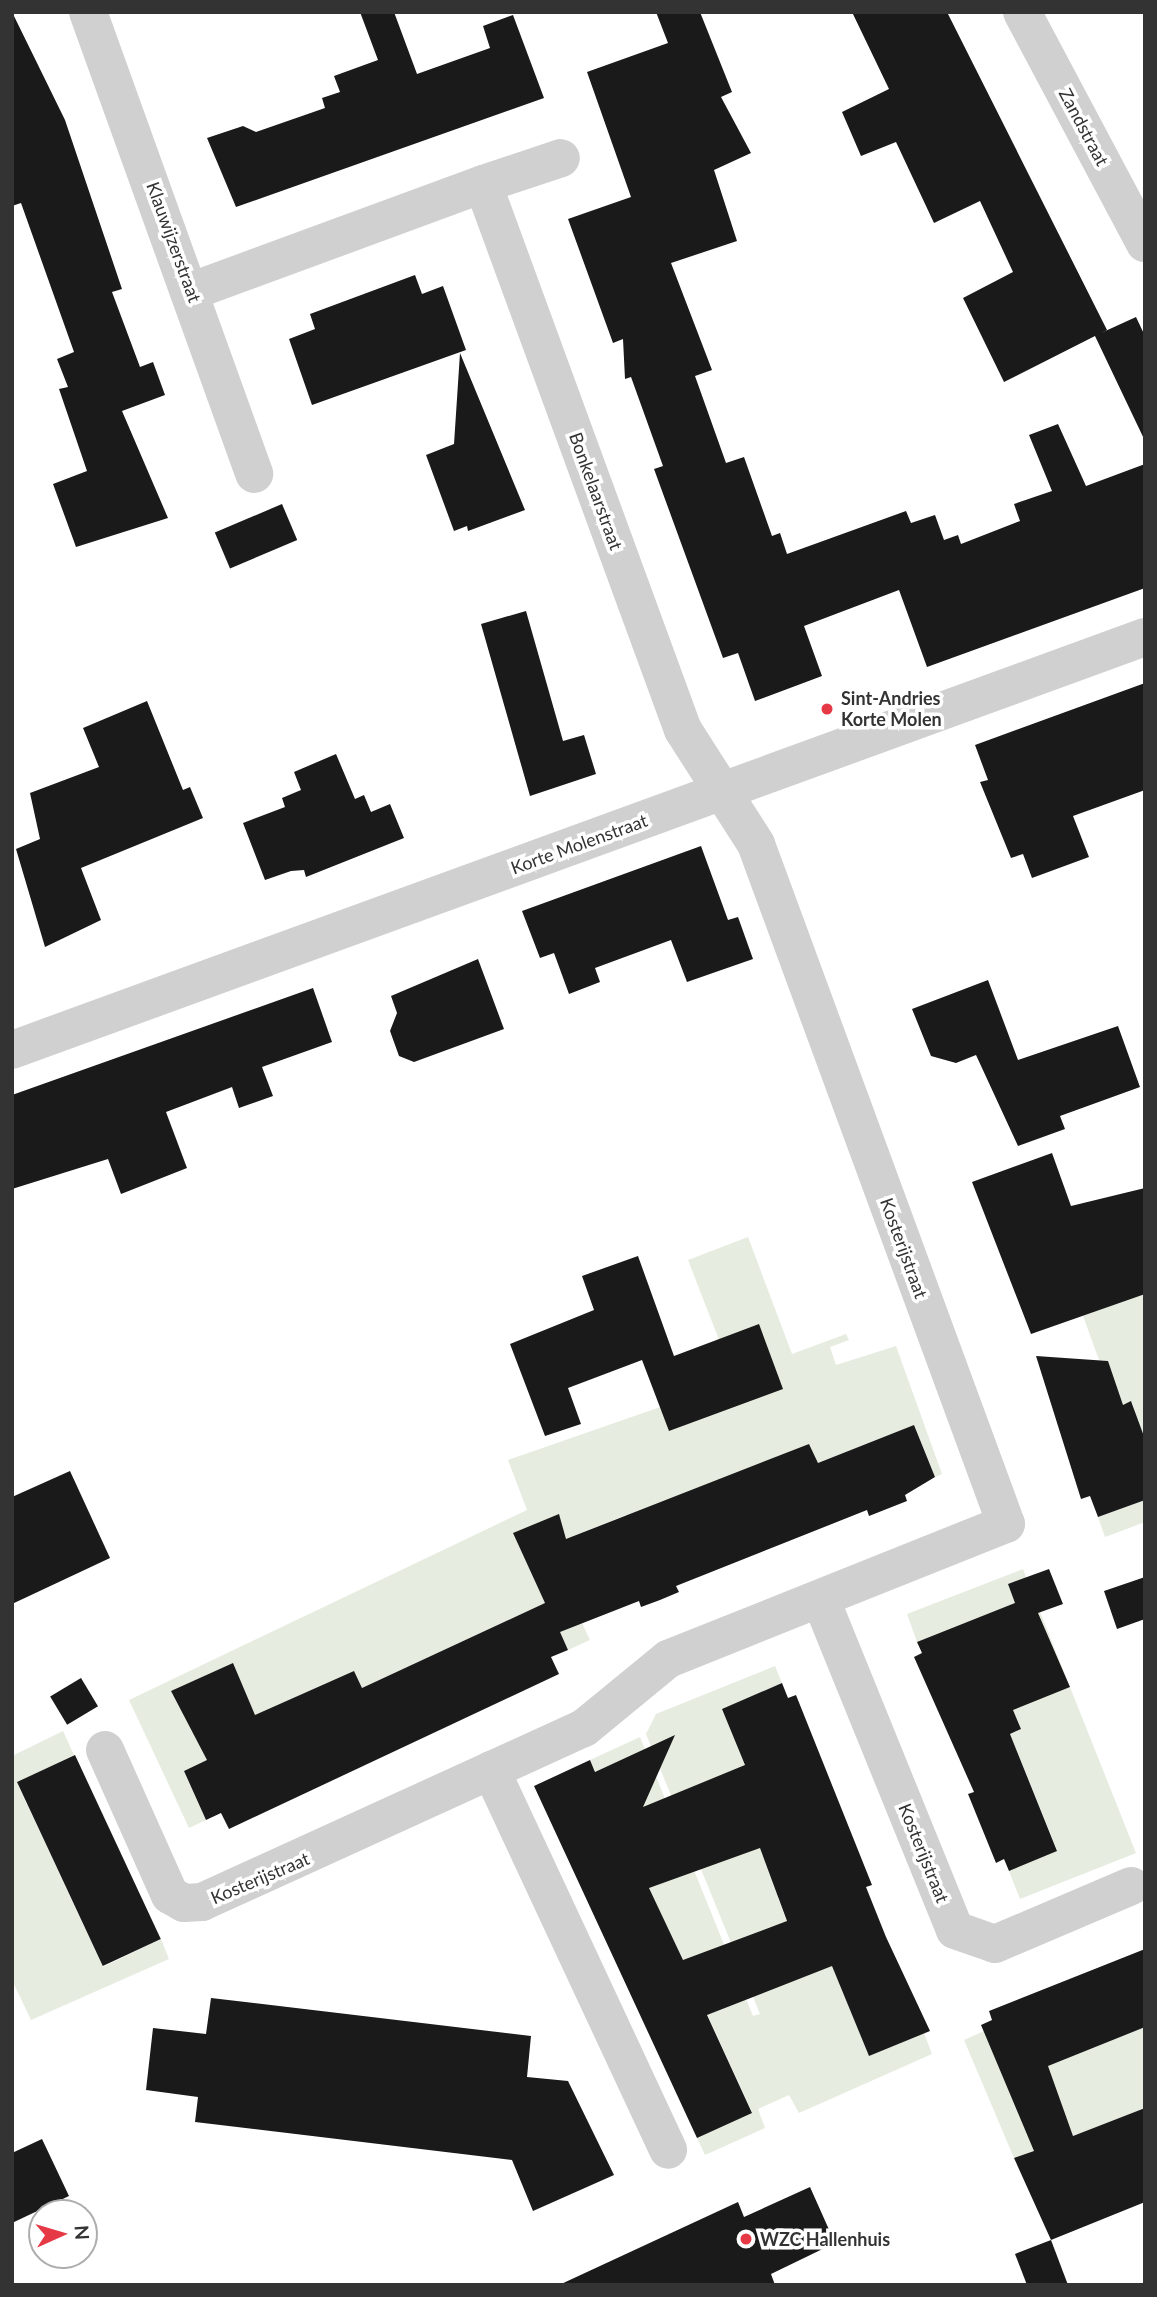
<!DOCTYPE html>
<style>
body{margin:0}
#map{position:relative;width:1157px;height:2297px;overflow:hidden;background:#fff;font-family:Lato,sans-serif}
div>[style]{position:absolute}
.green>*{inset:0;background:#e6ecdf}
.building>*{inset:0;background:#1a1a1a;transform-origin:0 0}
.minor>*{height:38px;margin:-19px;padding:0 19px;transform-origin:19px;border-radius:19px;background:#d0d0d0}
.dots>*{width:19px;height:19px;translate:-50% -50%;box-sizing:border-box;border:4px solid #fff;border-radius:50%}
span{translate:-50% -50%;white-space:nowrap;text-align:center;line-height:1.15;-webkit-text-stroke:7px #fff;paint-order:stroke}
.street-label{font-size:18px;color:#333}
.poi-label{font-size:18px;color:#333;font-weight:700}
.left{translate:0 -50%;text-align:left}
.frame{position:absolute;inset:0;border:14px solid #333;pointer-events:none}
.north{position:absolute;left:28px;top:2199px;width:70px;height:70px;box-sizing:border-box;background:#fff;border:2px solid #adadad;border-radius:50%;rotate:86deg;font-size:19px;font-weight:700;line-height:28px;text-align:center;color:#333}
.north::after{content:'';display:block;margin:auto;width:24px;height:32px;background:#e63946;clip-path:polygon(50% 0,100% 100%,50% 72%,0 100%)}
</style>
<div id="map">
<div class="green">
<i style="clip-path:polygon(748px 1237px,792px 1354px,846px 1334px,849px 1340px,830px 1347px,836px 1365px,896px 1346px,942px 1474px,935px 1477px,914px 1425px,818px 1463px,809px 1444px,633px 1532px,626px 1515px,576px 1535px,580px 1619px,590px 1640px,568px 1650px,545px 1603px,362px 1688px,354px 1671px,319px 1708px,184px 1771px,206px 1820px,189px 1828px,129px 1700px,527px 1510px,508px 1460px,735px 1381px,688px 1260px)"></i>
<i style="clip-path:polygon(1145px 1237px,1145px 1439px,1132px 1402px,1116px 1408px,1108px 1361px,1099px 1360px,1083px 1316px,1107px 1307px)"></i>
<i style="clip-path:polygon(1145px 1500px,1145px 1522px,1105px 1537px,1098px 1517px)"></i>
<i style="clip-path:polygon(1023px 1569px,1136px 1853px,1020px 1899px,1009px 1871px,1057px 1850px,1010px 1734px,1021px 1729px,1013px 1710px,1003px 1714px,917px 1642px,907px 1614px)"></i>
<i style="clip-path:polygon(775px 1666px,782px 1683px,723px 1709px,794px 1891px,778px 1898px,791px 1933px,831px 1959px,869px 2056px,924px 2033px,932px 2054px,799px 2113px,789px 2095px,758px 2109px,765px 2128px,705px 2155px,697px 2138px,752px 2112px,590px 1760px,640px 1737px,753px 2016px,760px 2014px,646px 1734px,656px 1714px)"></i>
<i style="clip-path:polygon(63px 1731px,74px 1755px,17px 1783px,103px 1967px,161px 1939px,169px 1959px,31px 2020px,12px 1980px,12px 1756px)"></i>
<i style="clip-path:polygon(1145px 2027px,1145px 2108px,1073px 2136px,1064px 2113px,1034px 2151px,1014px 2158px,964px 2040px,984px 2031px,1002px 2074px)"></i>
</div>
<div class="building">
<i style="clip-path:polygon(12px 12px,65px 120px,122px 289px,112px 292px,140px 367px,153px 362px,165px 395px,122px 411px,168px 518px,76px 547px,53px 484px,87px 471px,59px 389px,68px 387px,57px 359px,74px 352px,21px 203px,12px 206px)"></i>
<i style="clip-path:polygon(360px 12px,394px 12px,417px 74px,490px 48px,483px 26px,513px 15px,544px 98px,236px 207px,207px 138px,243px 126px,256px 132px,325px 108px,322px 98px,340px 92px,334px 76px,378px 60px)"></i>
<i style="clip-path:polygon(656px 12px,700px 12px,732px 92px,721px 97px,751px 153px,714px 170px,737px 241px,671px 263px,712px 370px,695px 376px,726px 463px,744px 457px,772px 536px,780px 533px,787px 554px,906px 511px,911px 523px,935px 515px,944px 540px,958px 535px,961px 544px,1020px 521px,1014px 504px,1052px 491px,1029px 435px,1058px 424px,1086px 486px,1145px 464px,1145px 588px,927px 667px,899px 590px,804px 626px,822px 676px,755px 701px,738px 653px,723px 658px,654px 469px,663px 466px,631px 377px,625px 379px,623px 339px,613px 343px,568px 219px,631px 197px,587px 72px,668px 43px)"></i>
<i style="clip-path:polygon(852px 12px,947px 12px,1107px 330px,1101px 333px,1136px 317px,1145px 336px,1145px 441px,1095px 336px,1004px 382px,963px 298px,1013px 272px,980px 201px,934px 223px,896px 142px,861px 156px,842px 112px,889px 89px)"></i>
<i style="clip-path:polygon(415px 275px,422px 294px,443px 286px,466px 350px,312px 405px,289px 339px,315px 329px,310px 314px)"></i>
<i style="clip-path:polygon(460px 353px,525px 510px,468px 531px,467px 526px,454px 531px,426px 455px,454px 444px)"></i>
<i style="left:282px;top:504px;width:39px;height:73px;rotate:67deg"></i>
<i style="clip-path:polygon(526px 611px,563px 741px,584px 735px,596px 774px,530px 796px,481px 624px)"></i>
<i style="clip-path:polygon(1145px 683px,1145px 790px,1073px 816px,1089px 857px,1032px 878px,1023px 854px,1011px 858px,980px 782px,988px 780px,975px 745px)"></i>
<i style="clip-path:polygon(147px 701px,183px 790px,190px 787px,203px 818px,81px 868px,101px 920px,45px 947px,16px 849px,40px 839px,30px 793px,99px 767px,83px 728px)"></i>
<i style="clip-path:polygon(336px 754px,355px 799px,364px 795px,371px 812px,390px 804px,404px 838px,306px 877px,304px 870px,291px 871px,265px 880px,243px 823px,285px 807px,282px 798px,301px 790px,294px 772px)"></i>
<i style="clip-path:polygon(701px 846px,728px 920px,738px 917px,753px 959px,687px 982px,671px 940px,595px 968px,600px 982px,569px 994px,554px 953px,540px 958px,522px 911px)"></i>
<i style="clip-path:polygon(478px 959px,504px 1029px,414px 1062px,399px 1056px,390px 1031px,397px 1013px,391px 996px)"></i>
<i style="clip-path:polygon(988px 980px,1018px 1060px,1118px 1026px,1140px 1087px,1060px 1116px,1065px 1129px,1018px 1146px,976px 1055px,956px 1063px,931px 1056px,912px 1009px)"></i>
<i style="clip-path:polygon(313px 988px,332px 1042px,262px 1067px,273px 1096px,239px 1108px,232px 1087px,166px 1112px,187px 1168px,121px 1194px,108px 1159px,12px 1189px,12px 1095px)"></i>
<i style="clip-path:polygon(1052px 1153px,1071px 1206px,1145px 1188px,1145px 1294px,1031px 1334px,972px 1182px)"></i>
<i style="clip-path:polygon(638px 1256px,674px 1356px,759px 1324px,783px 1389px,669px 1431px,642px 1360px,568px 1388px,581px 1424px,545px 1436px,510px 1344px,594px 1310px,582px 1276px)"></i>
<i style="clip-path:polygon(1036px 1356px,1108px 1361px,1123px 1405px,1131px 1401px,1145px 1439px,1145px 1500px,1098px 1517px,1090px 1496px,1081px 1499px)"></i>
<i style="clip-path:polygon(914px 1425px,935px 1477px,905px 1495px,907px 1501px,869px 1516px,867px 1510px,676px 1586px,679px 1592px,660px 1600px,641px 1607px,639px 1601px,560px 1632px,568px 1650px,551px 1657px,559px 1674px,229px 1829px,221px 1813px,206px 1820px,184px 1771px,207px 1760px,171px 1691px,233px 1663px,255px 1715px,354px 1671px,362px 1688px,545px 1603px,513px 1533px,559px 1514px,566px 1539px,809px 1444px,818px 1463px)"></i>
<i style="clip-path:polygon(70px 1471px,110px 1558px,12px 1604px,12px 1497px)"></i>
<i style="clip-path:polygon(1049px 1569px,1063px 1604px,1038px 1613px,1070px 1687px,1013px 1710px,1021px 1729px,1010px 1734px,1057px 1851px,1009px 1871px,1004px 1859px,996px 1863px,968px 1794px,974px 1792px,914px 1657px,922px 1653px,917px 1642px,1015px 1603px,1008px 1584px)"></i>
<i style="clip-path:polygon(1145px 1577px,1145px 1619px,1117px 1629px,1104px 1591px)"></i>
<i style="left:81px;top:1678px;width:33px;height:36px;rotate:59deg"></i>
<i style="clip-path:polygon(evenodd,782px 1683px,788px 1698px,796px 1695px,872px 1885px,866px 1887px,886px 1937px,930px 2031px,869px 2056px,832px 1966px,707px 2015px,752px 2113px,697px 2138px,534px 1786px,590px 1760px,595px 1772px,675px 1735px,643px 1807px,745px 1765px,722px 1709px,782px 1683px,760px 1848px,787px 1921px,683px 1960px,649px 1888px,760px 1848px)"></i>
<i style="left:75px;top:1755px;width:203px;height:64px;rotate:65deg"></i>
<i style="clip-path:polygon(1145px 1949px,1145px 2027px,1048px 2066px,1073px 2136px,1145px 2108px,1145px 2202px,1051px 2240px,1014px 2158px,1034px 2151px,981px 2025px,992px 2020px,989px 2011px)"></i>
<i style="clip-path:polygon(211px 1998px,531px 2036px,527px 2077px,568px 2081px,614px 2175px,533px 2211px,512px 2160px,195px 2122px,198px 2097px,146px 2090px,153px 2028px,206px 2034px)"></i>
<i style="clip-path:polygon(42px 2139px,69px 2196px,12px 2223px,12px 2153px)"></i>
<i style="clip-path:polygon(810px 2187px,835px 2243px,771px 2274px,775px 2285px,559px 2285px,738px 2202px,744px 2217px)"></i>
<i style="clip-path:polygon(1051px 2240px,1068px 2285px,1027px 2285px,1015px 2254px)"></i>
</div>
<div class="minor">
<i style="left:88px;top:12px;width:491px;rotate:70.2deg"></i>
<i style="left:1022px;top:12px;width:262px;rotate:62deg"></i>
<i style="left:483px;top:184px;width:82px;rotate:-18.4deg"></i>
<i style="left:12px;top:1050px;width:1206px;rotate:-20.03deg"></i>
<i style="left:821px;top:1600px;width:356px;rotate:67.9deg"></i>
<i style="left:955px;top:1930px;width:42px;rotate:19.3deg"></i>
<i style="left:995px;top:1944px;width:148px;rotate:-23.1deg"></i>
<i style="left:105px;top:1750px;width:159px;rotate:65.9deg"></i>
<i style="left:170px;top:1895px;width:16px;rotate:30deg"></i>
<i style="left:184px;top:1903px;width:18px;rotate:-3deg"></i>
<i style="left:202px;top:1902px;width:420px;rotate:-24.5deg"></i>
<i style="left:584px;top:1728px;width:109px;rotate:-39.4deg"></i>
<i style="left:668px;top:1659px;width:364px;rotate:-21.8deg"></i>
<i style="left:1006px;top:1524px;width:724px;rotate:-110.19deg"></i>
<i style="left:756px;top:844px;width:135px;rotate:-122.6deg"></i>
<i style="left:683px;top:730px;width:581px;rotate:-110.12deg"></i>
<i style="left:483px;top:184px;width:310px;rotate:159.8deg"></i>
<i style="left:491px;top:1770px;width:419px;rotate:65deg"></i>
</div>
<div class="dots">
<i style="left:827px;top:709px;background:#e63946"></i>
<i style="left:746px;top:2239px;background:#e63946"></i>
</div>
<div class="street-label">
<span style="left:1084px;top:127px;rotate:62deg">Zandstraat</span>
<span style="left:174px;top:242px;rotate:70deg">Klauwijzerstraat</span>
<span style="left:596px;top:491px;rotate:70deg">Bonkelaarstraat</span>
<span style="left:579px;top:844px;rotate:-20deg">Korte Molenstraat</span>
<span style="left:904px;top:1248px;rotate:70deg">Kosterijstraat</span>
<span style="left:924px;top:1853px;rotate:68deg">Kosterijstraat</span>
<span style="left:260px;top:1878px;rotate:-23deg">Kosterijstraat</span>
</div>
<div class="poi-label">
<span class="left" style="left:841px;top:709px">Sint-Andries<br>Korte Molen</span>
<span class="left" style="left:760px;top:2239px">WZC Hallenhuis</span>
</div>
<div class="frame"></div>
<div class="north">N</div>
</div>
